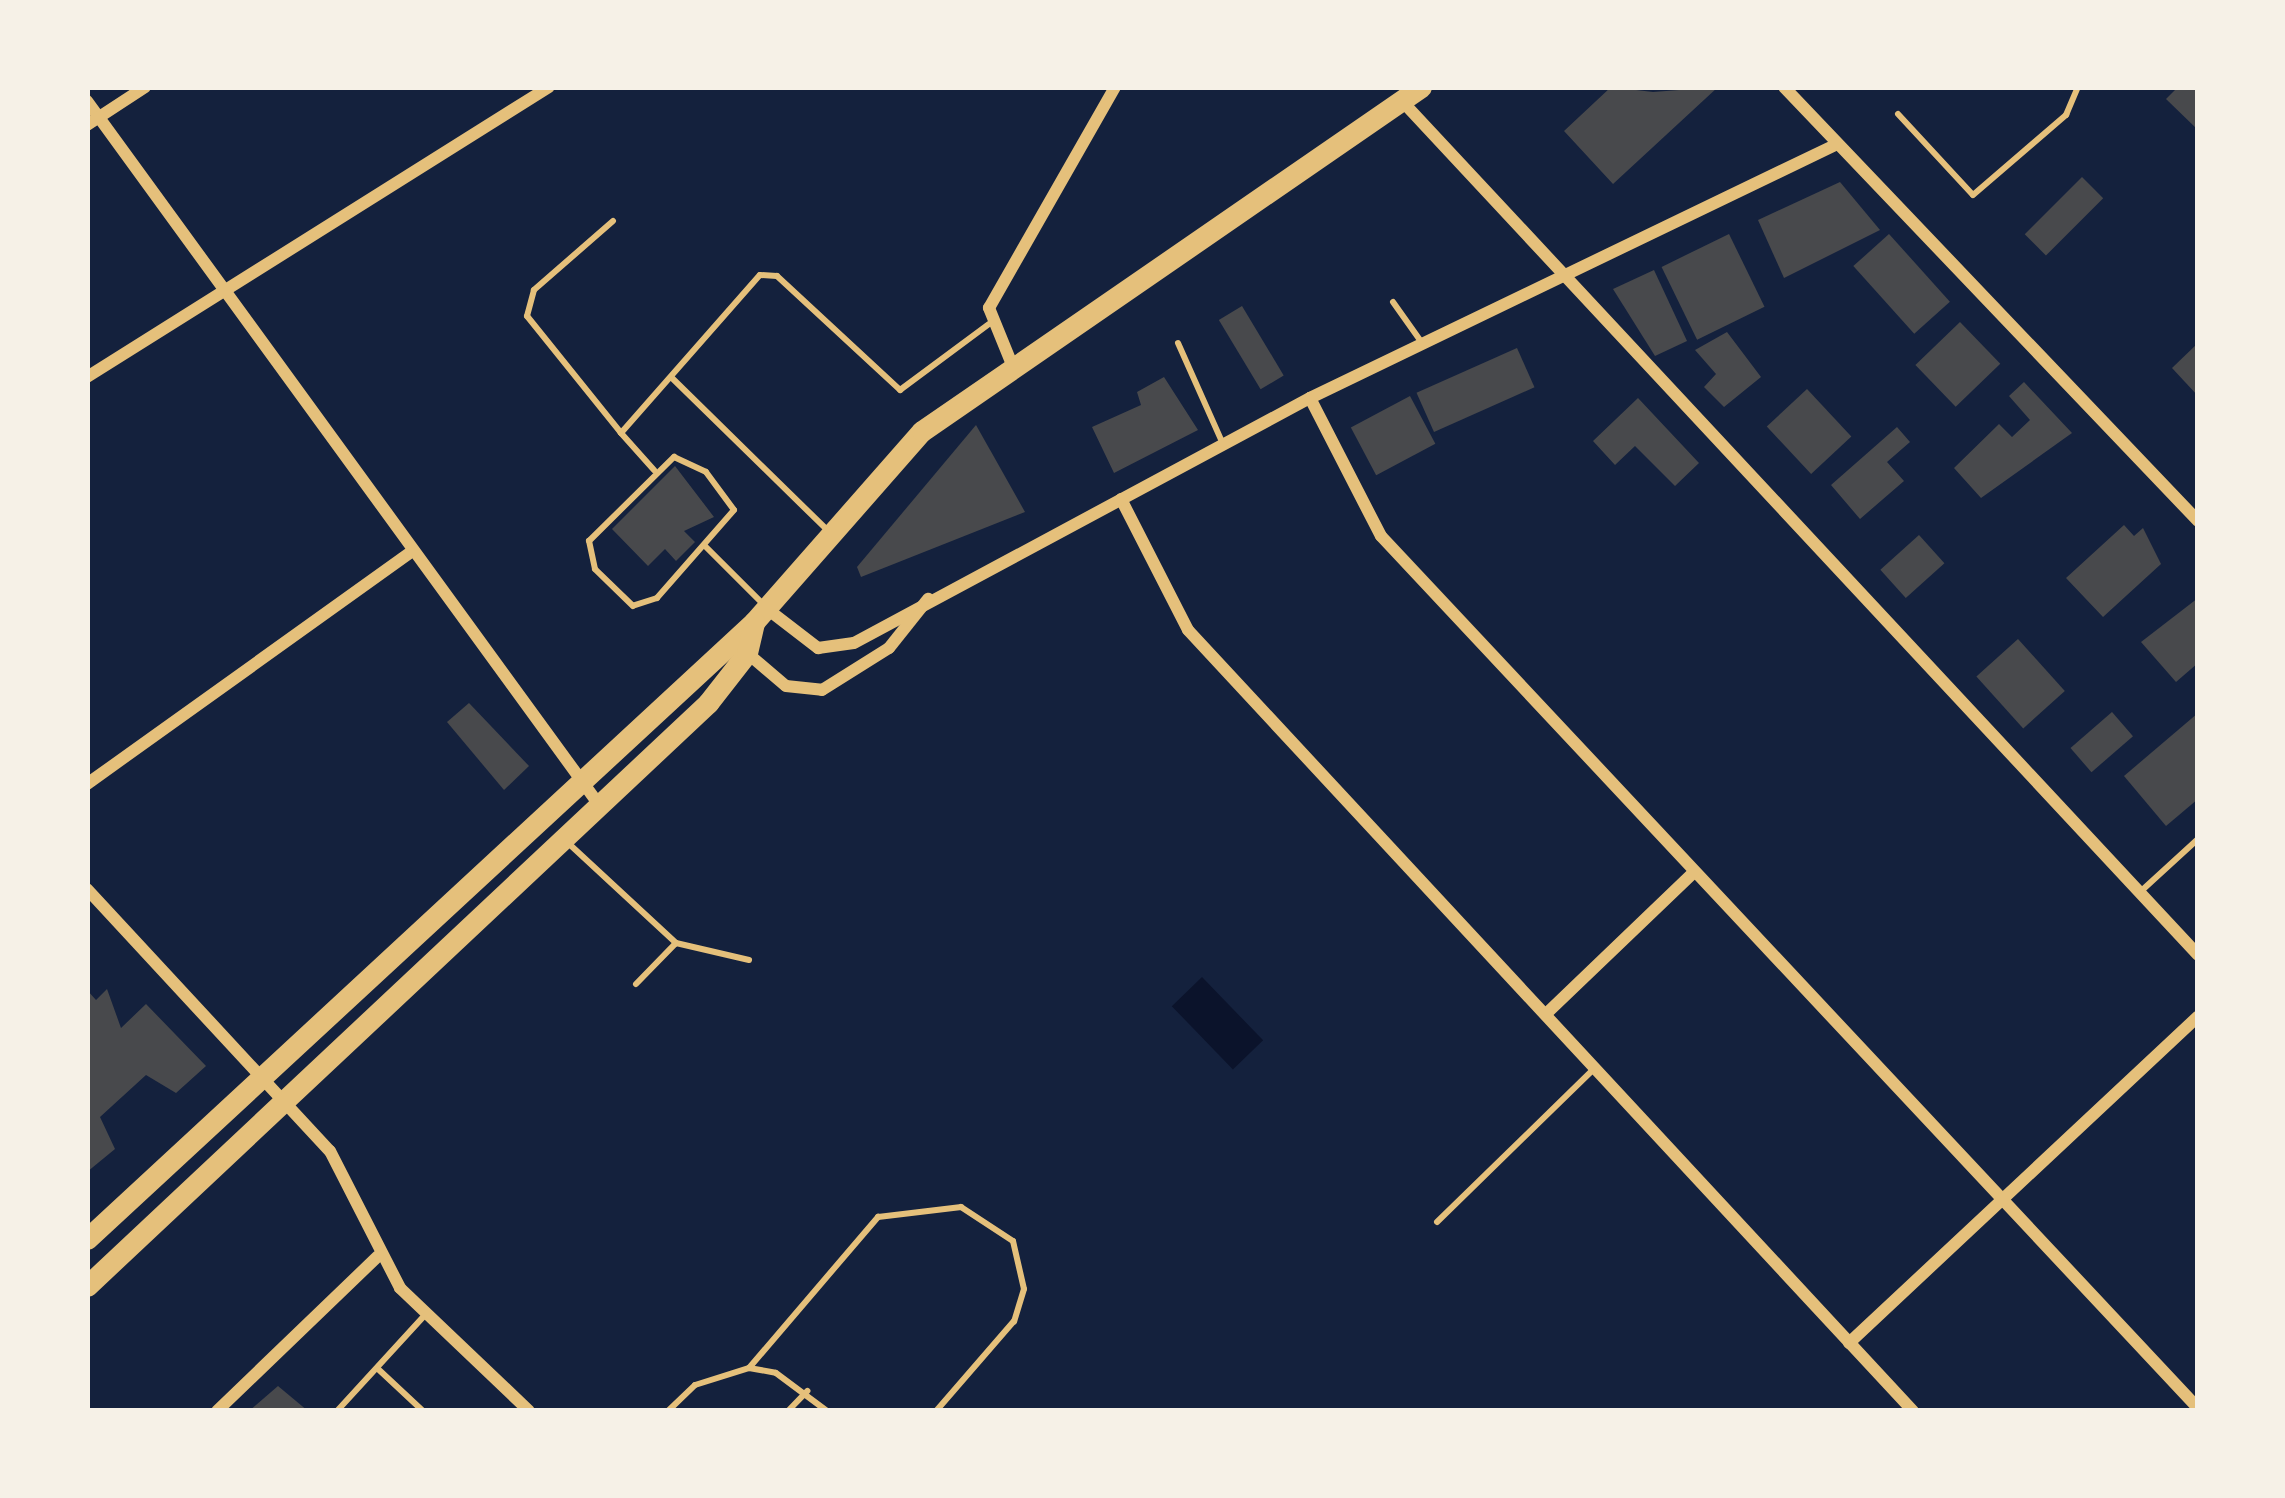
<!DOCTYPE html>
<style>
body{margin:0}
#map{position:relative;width:2285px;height:1498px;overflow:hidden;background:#14213d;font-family:"PT Sans",sans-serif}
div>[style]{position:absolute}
.water>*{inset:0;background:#0b132b;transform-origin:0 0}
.building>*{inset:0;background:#48494c;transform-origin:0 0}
.service>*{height:6px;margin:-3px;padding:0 3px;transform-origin:3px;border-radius:3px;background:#e5c07b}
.minor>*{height:12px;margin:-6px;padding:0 6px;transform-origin:6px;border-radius:6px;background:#e5c07b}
.primary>*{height:21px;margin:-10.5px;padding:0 10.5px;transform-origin:10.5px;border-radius:10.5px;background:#e5c07b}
span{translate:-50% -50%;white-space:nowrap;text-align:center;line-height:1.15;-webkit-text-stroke:9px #f6f1e7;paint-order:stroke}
.frame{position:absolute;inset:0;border:90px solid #f6f1e7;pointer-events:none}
</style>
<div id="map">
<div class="water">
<i style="left:1202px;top:977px;width:88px;height:42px;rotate:46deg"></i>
</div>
<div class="building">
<i style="clip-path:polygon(1611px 87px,1653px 92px,1718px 87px,1613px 184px,1564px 131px)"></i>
<i style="clip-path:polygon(2178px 87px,2198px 87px,2198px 130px,2166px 99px)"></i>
<i style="left:2082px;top:177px;width:30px;height:81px;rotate:45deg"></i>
<i style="clip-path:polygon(1840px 182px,1880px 230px,1784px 278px,1758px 220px)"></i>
<i style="left:1729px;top:234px;width:81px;height:75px;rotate:64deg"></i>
<i style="left:1889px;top:234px;width:91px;height:48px;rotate:48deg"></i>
<i style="clip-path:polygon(1654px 270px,1687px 341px,1655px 356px,1613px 289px)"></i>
<i style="left:1242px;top:306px;width:81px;height:27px;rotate:59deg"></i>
<i style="left:1960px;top:322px;width:58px;height:62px;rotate:46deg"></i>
<i style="clip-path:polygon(1727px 332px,1761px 377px,1724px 407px,1704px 387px,1716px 374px,1695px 350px)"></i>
<i style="clip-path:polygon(2198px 343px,2198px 396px,2172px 368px)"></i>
<i style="left:1517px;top:348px;width:43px;height:110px;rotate:66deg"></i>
<i style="clip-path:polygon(1164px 377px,1198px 430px,1114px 473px,1092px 427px,1141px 405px,1137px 392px)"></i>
<i style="clip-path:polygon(2024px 382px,2072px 433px,1981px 498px,1954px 468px,1999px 424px,2012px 437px,2030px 420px,2009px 396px)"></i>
<i style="left:1807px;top:389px;width:65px;height:55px;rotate:47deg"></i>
<i style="left:1410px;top:396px;width:54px;height:67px;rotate:62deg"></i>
<i style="clip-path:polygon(1638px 398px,1699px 463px,1675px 486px,1635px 446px,1615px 465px,1593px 441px)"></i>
<i style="clip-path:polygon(976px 425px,1025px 512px,861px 577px,857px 567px)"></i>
<i style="clip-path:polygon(1897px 427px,1910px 442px,1887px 462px,1904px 481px,1860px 519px,1831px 485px)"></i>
<i style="clip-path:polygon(675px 466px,714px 517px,684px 531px,695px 542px,676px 561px,665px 549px,648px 566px,612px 529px)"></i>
<i style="clip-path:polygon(2124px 525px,2134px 536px,2143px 528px,2161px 564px,2103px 617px,2066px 578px)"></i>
<i style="left:1919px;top:535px;width:38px;height:52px;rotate:48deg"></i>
<i style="clip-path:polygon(2198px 598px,2198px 663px,2176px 682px,2141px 642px)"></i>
<i style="left:2018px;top:639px;width:70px;height:56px;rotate:48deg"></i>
<i style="clip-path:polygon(469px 703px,529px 766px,504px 790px,447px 722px)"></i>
<i style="left:2112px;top:712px;width:32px;height:55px;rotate:49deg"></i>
<i style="clip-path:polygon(2198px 713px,2198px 799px,2166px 826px,2124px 776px)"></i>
<i style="clip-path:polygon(107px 989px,121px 1028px,146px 1004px,206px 1066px,176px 1093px,146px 1075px,100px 1117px,115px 1149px,87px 1172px,87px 990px,96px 1000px)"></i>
<i style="clip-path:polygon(278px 1386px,308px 1411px,249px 1411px)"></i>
</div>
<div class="service">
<i style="left:1898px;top:114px;width:110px;rotate:47.2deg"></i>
<i style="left:1973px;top:195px;width:123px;rotate:-40.7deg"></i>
<i style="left:2066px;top:115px;width:30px;rotate:-67deg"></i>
<i style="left:613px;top:221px;width:105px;rotate:138.9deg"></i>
<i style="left:534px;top:290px;width:27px;rotate:105deg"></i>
<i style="left:527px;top:316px;width:150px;rotate:51.2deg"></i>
<i style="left:1393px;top:302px;width:50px;rotate:54.7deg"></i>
<i style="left:1178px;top:343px;width:111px;rotate:66deg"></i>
<i style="left:672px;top:378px;width:219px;rotate:44.4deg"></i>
<i style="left:674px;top:457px;width:35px;rotate:25deg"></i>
<i style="left:706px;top:472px;width:47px;rotate:53.6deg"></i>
<i style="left:734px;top:510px;width:117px;rotate:131.2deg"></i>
<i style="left:657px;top:598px;width:25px;rotate:162deg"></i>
<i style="left:633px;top:606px;width:53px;rotate:-135.8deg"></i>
<i style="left:595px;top:569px;width:29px;rotate:-102deg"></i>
<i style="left:589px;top:541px;width:120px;rotate:-44.7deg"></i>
<i style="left:654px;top:470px;width:50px;rotate:-131.7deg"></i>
<i style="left:621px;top:433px;width:210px;rotate:-48.7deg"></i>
<i style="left:760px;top:275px;width:17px;rotate:3deg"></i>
<i style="left:777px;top:276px;width:168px;rotate:42.8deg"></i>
<i style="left:900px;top:390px;width:111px;rotate:-36.6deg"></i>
<i style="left:706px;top:547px;width:82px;rotate:45deg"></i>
<i style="left:567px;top:842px;width:149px;rotate:42.8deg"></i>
<i style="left:676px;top:943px;width:75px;rotate:13.1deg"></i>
<i style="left:2139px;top:893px;width:80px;rotate:-42.5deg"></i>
<i style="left:636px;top:984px;width:57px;rotate:-45.7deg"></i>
<i style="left:1437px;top:1222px;width:218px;rotate:-44.3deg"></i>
<i style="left:377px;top:1368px;width:63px;rotate:43.1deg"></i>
<i style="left:749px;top:1368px;width:199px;rotate:-49.5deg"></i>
<i style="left:878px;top:1217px;width:84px;rotate:-6.9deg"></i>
<i style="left:961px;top:1207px;width:62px;rotate:33.2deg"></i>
<i style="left:1013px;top:1241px;width:49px;rotate:77.1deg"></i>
<i style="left:1024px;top:1289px;width:34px;rotate:107deg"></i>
<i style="left:1014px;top:1321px;width:119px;rotate:130.9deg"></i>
<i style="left:337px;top:1411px;width:129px;rotate:-47.5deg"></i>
<i style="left:668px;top:1411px;width:37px;rotate:-44deg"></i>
<i style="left:695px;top:1385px;width:57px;rotate:-17.5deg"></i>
<i style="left:749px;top:1368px;width:27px;rotate:10deg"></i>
<i style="left:776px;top:1373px;width:64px;rotate:36.7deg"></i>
<i style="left:788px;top:1411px;width:28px;rotate:-46deg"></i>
</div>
<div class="minor">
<i style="left:1784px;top:87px;width:600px;rotate:46.35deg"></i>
<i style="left:87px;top:101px;width:872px;rotate:53.96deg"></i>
<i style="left:1402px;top:101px;width:1167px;rotate:47.01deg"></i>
<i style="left:87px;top:125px;width:69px;rotate:-33.2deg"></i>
<i style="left:1013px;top:367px;width:64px;rotate:-112.1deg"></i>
<i style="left:989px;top:308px;width:254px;rotate:-60.3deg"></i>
<i style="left:87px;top:377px;width:545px;rotate:-32.12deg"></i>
<i style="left:1310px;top:398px;width:155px;rotate:62.8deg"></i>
<i style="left:1381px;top:536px;width:1195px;rotate:46.87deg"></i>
<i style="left:1121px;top:499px;width:147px;rotate:62.9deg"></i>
<i style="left:1188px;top:630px;width:1066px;rotate:47.13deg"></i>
<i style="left:766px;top:608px;width:66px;rotate:37.6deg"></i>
<i style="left:818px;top:648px;width:36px;rotate:-8deg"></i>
<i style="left:854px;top:643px;width:518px;rotate:-28.25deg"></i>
<i style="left:1310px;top:398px;width:585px;rotate:-25.73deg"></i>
<i style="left:746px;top:652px;width:52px;rotate:40.4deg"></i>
<i style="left:786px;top:686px;width:36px;rotate:6deg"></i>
<i style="left:822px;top:690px;width:79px;rotate:-32.1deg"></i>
<i style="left:889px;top:648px;width:63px;rotate:-51.5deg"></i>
<i style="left:87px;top:784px;width:397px;rotate:-35.6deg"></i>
<i style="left:87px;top:889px;width:357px;rotate:47.2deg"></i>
<i style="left:330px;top:1151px;width:154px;rotate:62.9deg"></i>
<i style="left:400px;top:1288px;width:178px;rotate:43.6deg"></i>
<i style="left:1547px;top:1013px;width:204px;rotate:-43.8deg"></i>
<i style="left:1849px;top:1343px;width:478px;rotate:-43.1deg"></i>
<i style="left:217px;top:1411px;width:223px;rotate:-43.9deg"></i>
</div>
<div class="primary">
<i style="left:87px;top:1239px;width:909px;rotate:-42.77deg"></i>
<i style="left:754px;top:622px;width:254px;rotate:-48.7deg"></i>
<i style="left:922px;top:431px;width:606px;rotate:-34.58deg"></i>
<i style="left:87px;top:1286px;width:852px;rotate:-43.19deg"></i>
<i style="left:708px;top:703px;width:63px;rotate:-52deg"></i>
<i style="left:747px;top:653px;width:32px;rotate:-77deg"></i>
</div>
<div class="frame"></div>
</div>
